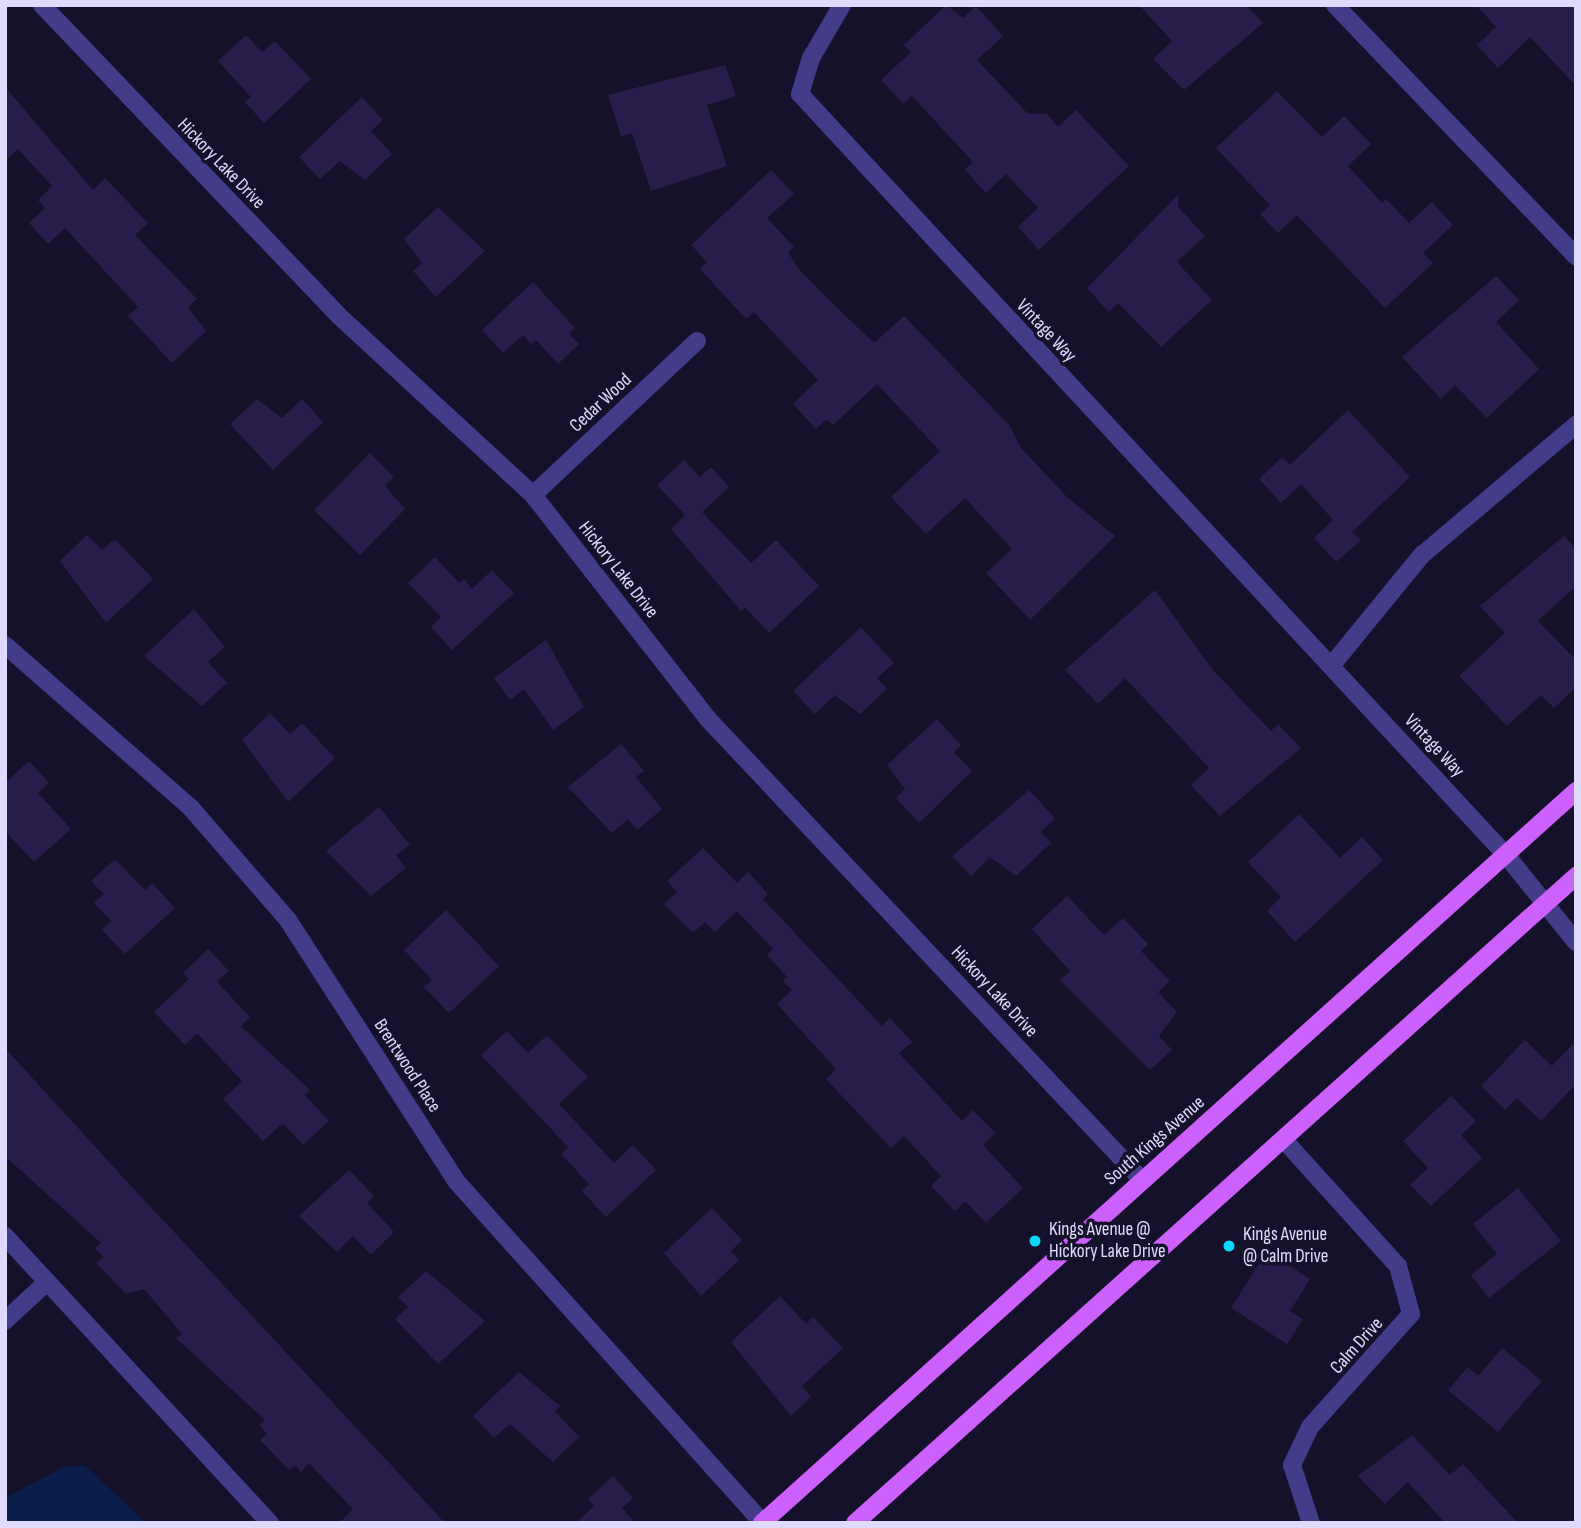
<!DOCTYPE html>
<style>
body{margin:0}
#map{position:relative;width:1581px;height:1528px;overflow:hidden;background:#16112a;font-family:"Sofia Sans Condensed",sans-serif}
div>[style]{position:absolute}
.water>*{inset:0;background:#0b1e49}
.building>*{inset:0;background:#291d4b}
.minor>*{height:18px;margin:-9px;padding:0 9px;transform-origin:9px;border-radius:9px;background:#433c89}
.major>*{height:18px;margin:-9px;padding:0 9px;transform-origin:9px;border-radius:9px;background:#cc61ff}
.dots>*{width:19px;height:19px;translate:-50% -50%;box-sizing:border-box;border:4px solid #16112a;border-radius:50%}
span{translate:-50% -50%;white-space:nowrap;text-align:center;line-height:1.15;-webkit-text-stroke:7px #16112a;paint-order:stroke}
.street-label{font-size:19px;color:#e0daff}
.poi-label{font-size:19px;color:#e0daff}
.left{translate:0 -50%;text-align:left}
.frame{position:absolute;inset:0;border:7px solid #e0daff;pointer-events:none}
</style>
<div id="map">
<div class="water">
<i style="clip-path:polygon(84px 1465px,146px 1523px,5px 1523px,5px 1498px,64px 1467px)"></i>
</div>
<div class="building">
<i style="clip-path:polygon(946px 5px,963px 18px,976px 6px,1003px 36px,977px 60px,1027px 113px,1047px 114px,1058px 127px,1076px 110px,1129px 166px,1039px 250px,1018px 227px,1038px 208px,1006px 174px,986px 193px,965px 170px,973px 162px,912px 96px,903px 104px,881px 80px,911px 52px,904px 45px)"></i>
<i style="clip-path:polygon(1139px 5px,1246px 5px,1263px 23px,1184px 90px,1153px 59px,1172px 41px)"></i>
<i style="clip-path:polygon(1476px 5px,1576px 5px,1576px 86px,1530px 37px,1498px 68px,1477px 45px,1496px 27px)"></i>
<i style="clip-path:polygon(246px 35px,262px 52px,275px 41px,311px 79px,264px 123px,245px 102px,251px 97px,218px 61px)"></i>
<i style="clip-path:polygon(725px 65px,736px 96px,707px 105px,727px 166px,651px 191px,632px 133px,621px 136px,608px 95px)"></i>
<i style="clip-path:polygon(5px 87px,93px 190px,105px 178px,148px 223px,135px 235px,197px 299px,188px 307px,206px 331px,172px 363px,128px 316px,138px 307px,65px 228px,48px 244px,29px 223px,45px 208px,38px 200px,52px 186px,18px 149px,5px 161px)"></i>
<i style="clip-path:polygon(1277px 91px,1322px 137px,1344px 116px,1371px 144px,1348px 166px,1382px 203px,1386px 199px,1409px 223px,1432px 202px,1453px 225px,1423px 253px,1433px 263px,1385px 308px,1297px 215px,1278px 233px,1260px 214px,1270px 205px,1216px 148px)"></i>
<i style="clip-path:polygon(362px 97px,383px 120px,371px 131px,392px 154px,365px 180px,340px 161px,320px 179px,299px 157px)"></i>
<i style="clip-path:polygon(771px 170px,794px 194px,767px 218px,794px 247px,788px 252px,797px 267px,827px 298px,874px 343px,904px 316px,1010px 426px,1020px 447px,1067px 497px,1115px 536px,1030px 620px,986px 573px,1012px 549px,965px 498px,926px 534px,891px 497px,940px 451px,877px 384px,833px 425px,827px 419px,816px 429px,793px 404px,818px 380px,754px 312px,746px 319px,700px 269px,707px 262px,691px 245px)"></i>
<i style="clip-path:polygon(1178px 195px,1178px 207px,1205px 236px,1177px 262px,1212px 300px,1161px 347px,1118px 303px,1109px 312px,1087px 288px)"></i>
<i style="clip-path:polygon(438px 207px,485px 251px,436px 297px,413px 271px,422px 263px,404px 239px)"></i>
<i style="clip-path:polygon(1496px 276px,1519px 300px,1496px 322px,1539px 369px,1487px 418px,1455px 385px,1441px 399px,1402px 357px)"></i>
<i style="clip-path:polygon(533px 282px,575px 328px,569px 334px,579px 344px,558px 364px,536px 340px,531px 344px,523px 335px,503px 353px,482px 330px)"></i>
<i style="clip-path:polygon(257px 399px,282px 418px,302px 399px,323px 422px,273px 470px,230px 424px)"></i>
<i style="clip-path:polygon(1348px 410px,1410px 477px,1352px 532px,1361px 540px,1336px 562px,1314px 538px,1333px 520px,1301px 484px,1281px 503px,1259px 479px,1282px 457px,1290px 465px)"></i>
<i style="clip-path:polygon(370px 453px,394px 477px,385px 486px,405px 509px,360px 555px,314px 510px)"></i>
<i style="clip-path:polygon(684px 460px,700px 477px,711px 467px,729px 487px,702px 512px,751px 563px,776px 540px,819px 586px,769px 633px,745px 607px,741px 611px,671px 529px,685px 515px,657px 485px)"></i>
<i style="clip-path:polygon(87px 535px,102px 550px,115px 539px,153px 579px,106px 623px,60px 561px)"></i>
<i style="clip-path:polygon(1564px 536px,1576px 549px,1576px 586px,1538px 621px,1576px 660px,1576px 687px,1554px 708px,1541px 695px,1507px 726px,1459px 676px,1505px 633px,1480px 606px)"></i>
<i style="clip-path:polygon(435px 557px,459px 583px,464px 579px,472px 589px,492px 570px,514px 593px,452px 650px,431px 627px,441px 617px,408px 583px)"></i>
<i style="clip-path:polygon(1155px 590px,1212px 669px,1271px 731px,1278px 724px,1301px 748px,1220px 816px,1191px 785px,1209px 768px,1125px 678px,1098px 704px,1065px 670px)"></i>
<i style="clip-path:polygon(194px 609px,225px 647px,208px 662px,227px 683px,202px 706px,144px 656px)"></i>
<i style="clip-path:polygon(861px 627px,894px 663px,877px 678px,887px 689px,860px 714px,835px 695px,815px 714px,793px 691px)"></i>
<i style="clip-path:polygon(546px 640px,584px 707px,553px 730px,524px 689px,510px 700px,494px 678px)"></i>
<i style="clip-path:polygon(270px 713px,290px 734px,302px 723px,335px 758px,288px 802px,242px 740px)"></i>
<i style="clip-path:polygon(937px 719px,961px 745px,954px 752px,972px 771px,919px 823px,896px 798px,905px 789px,887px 765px)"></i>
<i style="clip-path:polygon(621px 744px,644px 771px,636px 777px,662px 809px,637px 830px,628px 819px,612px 833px,568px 787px)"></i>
<i style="clip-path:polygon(29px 761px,49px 783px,38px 793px,71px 829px,34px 862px,5px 831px,5px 783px)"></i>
<i style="clip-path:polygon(1029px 790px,1055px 818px,1041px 832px,1051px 843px,1016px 876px,990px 857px,971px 876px,952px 856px)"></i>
<i style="clip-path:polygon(379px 807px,410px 845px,396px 855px,406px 868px,371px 896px,326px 851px)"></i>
<i style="clip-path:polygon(1299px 814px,1340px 858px,1362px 837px,1383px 860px,1295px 942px,1267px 911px,1281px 897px,1248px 862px)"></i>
<i style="clip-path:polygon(703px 848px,737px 883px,748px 872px,768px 894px,763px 899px,882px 1026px,890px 1018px,912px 1042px,899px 1053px,962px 1121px,973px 1110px,995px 1133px,983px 1145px,1023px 1188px,986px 1223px,965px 1201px,955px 1211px,931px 1186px,941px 1176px,904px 1136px,891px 1148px,826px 1079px,836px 1069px,777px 1004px,792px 990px,783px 981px,787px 977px,767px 955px,773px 949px,737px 911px,715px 932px,705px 922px,693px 933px,664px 904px,677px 892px,667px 881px)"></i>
<i style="clip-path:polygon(115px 859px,145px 890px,152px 883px,175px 908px,125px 954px,102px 930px,111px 921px,94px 903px,104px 894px,91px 881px)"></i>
<i style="clip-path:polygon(1067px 896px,1104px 935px,1123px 918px,1148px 944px,1141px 951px,1170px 981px,1158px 992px,1177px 1012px,1159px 1036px,1172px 1050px,1150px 1070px,1060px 980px,1070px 971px,1032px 929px)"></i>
<i style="clip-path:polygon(446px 910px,499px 966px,449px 1013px,424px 987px,432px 980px,404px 950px)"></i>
<i style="clip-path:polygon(208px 949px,229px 971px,217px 982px,250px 1017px,241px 1026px,310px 1090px,305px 1095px,329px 1121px,303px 1145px,283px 1123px,263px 1141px,223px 1099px,242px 1081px,197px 1033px,185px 1045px,154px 1012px,189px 979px,183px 973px)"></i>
<i style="clip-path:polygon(507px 1031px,528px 1053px,547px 1035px,588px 1077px,559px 1104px,614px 1163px,633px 1145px,656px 1170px,606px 1217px,582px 1191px,589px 1184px,561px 1154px,568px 1147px,481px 1055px)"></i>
<i style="clip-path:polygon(1525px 1040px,1552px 1066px,1576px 1041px,1576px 1084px,1541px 1121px,1517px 1098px,1505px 1110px,1481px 1086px)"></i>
<i style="clip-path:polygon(5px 1048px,120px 1174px,445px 1523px,339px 1523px,353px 1509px,309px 1463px,301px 1472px,295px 1465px,289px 1470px,260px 1440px,267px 1434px,259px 1425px,265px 1420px,176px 1338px,182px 1334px,144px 1289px,126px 1294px,96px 1263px,103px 1257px,95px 1248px,101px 1243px,5px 1156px)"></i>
<i style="clip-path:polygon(1451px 1096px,1476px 1121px,1461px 1135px,1482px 1158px,1431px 1206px,1410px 1185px,1428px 1168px,1403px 1141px)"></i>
<i style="clip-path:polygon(349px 1170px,374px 1196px,367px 1203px,394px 1232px,371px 1255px,353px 1236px,337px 1252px,299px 1216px)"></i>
<i style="clip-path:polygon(1518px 1188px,1561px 1241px,1489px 1298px,1471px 1275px,1497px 1254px,1473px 1224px)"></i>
<i style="clip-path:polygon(712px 1208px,742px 1240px,731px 1251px,739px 1260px,701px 1296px,664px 1253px)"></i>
<i style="clip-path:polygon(1267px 1251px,1310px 1279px,1290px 1311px,1303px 1319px,1287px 1344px,1231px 1308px)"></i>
<i style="clip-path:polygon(426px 1271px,485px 1321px,438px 1364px,395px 1319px,408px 1307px,398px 1297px)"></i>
<i style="clip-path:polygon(780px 1296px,806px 1324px,813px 1317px,843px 1348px,802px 1386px,811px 1397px,791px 1416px,731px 1342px)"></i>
<i style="clip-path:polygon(1502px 1348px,1542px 1381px,1498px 1432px,1448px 1390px,1468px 1367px,1478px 1376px)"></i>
<i style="clip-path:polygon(519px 1372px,560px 1406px,555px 1411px,579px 1437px,553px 1462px,510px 1424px,494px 1438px,473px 1416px)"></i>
<i style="clip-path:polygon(1412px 1435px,1450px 1475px,1463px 1464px,1518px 1523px,1445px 1523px,1408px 1482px,1385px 1504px,1358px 1476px)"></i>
<i style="clip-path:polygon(613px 1476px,633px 1498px,622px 1508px,635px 1523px,576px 1523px,594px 1506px,588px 1499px)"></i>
</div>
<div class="minor">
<i style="left:42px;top:5px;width:429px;rotate:46.3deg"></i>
<i style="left:338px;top:315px;width:265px;rotate:42.7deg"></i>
<i style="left:533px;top:495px;width:284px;rotate:52deg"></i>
<i style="left:708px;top:719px;width:633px;rotate:46.73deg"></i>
<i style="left:842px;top:5px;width:61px;rotate:120.3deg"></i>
<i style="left:811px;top:58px;width:38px;rotate:107deg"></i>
<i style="left:800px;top:94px;width:1038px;rotate:47.15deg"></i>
<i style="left:1506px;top:855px;width:112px;rotate:51.2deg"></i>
<i style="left:1335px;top:5px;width:348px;rotate:46.2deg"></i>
<i style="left:533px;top:495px;width:225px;rotate:-43.2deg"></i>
<i style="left:5px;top:645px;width:247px;rotate:41.2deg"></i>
<i style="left:191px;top:808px;width:148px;rotate:49.1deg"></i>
<i style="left:288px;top:920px;width:310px;rotate:57.2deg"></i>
<i style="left:456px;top:1181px;width:460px;rotate:48.1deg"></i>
<i style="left:1331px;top:666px;width:144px;rotate:-50.7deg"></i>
<i style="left:1422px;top:555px;width:202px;rotate:-40.2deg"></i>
<i style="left:1284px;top:1140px;width:170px;rotate:47.9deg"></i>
<i style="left:1398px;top:1266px;width:50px;rotate:74.8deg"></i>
<i style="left:1411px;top:1314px;width:152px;rotate:131.8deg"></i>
<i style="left:1310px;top:1427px;width:42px;rotate:115.3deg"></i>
<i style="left:1292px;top:1465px;width:61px;rotate:71.9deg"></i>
<i style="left:5px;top:1236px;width:391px;rotate:47.3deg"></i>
<i style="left:5px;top:1321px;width:57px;rotate:-42.9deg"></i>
</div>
<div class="major">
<i style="left:762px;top:1523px;width:1095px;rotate:-41.96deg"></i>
<i style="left:855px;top:1523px;width:969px;rotate:-41.9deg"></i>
</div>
<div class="dots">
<i style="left:1035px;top:1241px;background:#07d8fe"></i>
<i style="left:1229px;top:1246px;background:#07d8fe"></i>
</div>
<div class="street-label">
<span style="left:221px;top:164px;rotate:46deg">Hickory Lake Drive</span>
<span style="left:1046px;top:331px;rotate:47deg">Vintage Way</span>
<span style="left:601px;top:403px;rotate:-43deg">Cedar Wood</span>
<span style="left:618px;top:570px;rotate:52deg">Hickory Lake Drive</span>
<span style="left:1434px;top:746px;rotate:47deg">Vintage Way</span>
<span style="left:994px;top:992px;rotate:47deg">Hickory Lake Drive</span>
<span style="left:407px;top:1066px;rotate:57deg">Brentwood Place</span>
<span style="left:1155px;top:1141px;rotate:-41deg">South Kings Avenue</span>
<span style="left:1357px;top:1346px;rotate:-48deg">Calm Drive</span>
</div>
<div class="poi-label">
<span class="left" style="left:1049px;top:1241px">Kings Avenue @<br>Hickory Lake Drive</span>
<span class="left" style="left:1243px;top:1246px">Kings Avenue<br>@ Calm Drive</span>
</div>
<div class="frame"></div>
</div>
